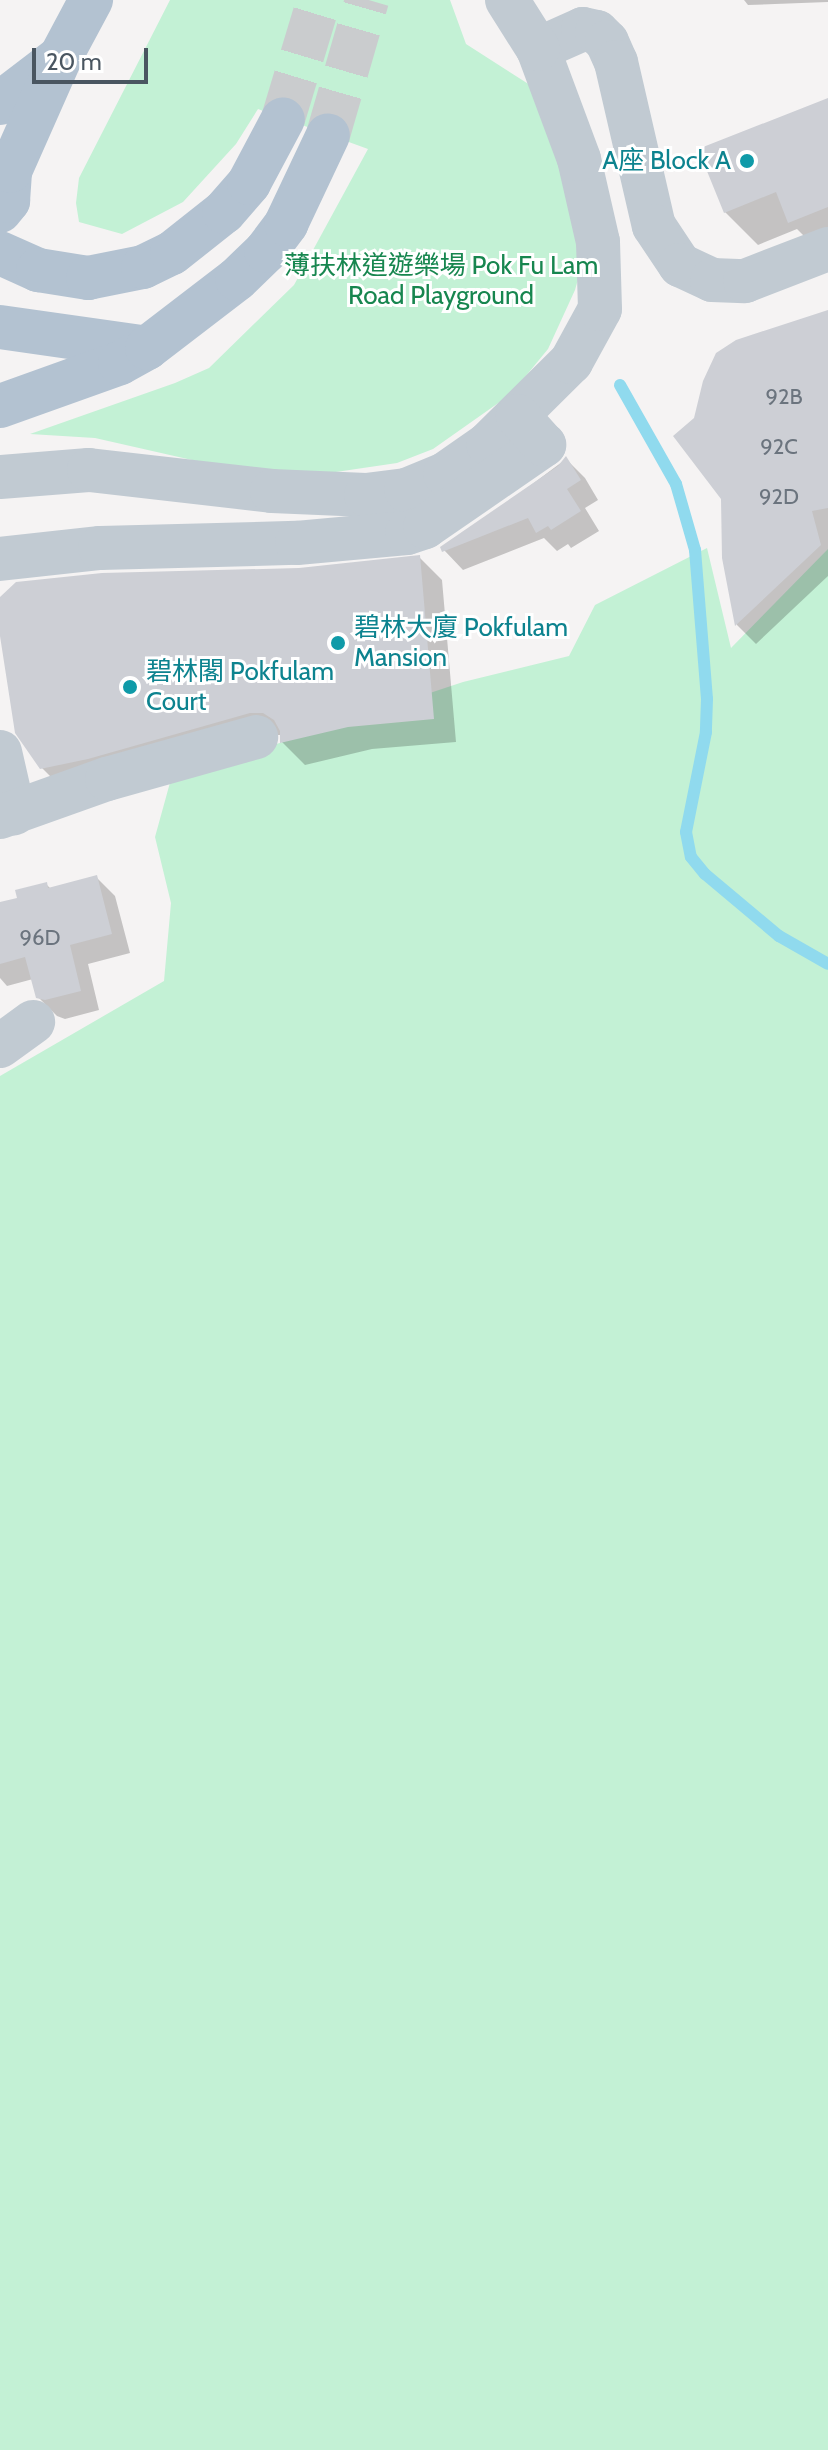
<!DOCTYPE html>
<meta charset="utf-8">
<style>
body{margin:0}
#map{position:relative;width:828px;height:2450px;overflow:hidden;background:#f5f3f3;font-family:Cabin,"Noto Sans TC",sans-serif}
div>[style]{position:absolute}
.green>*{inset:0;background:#c3f1d5}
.shadow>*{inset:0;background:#0003}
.stream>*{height:12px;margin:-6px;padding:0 6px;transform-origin:6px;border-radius:6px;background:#90daee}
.building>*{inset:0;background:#cdcfd5}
.major-tunnel>*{height:44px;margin-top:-22px;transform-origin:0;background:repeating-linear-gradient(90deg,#caccce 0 44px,transparent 0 66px)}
.minor>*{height:44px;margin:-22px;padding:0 22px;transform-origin:22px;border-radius:22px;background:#c1cad2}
.major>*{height:44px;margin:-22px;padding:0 22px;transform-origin:22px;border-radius:22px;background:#b3c2d1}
.dots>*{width:22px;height:22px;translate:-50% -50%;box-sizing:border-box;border:4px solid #fff;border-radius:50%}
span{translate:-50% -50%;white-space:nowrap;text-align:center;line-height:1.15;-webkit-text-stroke:6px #fff;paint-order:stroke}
.number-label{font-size:22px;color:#6b747e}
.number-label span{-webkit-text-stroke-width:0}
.culture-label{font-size:26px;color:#0d838f}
.right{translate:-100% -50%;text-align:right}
.left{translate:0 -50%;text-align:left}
.park-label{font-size:26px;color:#17864f}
.scale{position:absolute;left:32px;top:48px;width:116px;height:36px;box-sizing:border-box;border:4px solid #4a5661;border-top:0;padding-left:10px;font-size:24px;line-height:28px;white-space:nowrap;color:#4a5661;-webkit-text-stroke:6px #fff;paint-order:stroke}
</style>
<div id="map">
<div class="green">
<i style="clip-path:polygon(170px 0,450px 0,466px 44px,530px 85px,551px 133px,582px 265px,575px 290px,548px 349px,511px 394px,433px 449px,397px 463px,329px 473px,236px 470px,95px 438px,30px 434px,175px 383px,209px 368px,294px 285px,368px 149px,258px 109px,236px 144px,183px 202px,122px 234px,79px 222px,76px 203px,79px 178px)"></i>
<i style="clip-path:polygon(707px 548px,731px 648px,828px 549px,828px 2450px,0 2450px,0 1076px,164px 981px,171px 903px,155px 837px,171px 779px,463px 682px,569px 656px,595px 605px)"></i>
</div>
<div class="shadow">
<i style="clip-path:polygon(744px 0,828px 0,828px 2px,748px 5px)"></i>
<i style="clip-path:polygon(828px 99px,828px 253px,823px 255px,797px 229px,758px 245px,725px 212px)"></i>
<i style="clip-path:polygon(828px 313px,828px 576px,756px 644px,737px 625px,724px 558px)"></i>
<i style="clip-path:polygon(566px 459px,585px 478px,598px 500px,585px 508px,599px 531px,571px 548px,568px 544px,557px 551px,544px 538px,463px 570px,444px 550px)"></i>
<i style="clip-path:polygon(419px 557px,442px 580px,456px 742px,372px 749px,305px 765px,282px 742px,282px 735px,274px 735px,65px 791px,42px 768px,0 623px,0 610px)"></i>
<i style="clip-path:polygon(96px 877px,115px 896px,130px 953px,88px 964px,99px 1010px,65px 1019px,57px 1016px,38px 997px,33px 979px,7px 986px,0 978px,0 904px,19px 899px,46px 884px,51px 889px)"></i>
</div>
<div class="stream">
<i style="left:620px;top:385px;width:114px;rotate:60.5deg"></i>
<i style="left:676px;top:484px;width:69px;rotate:73.9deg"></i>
<i style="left:695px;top:550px;width:149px;rotate:85.4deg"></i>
<i style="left:707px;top:699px;width:33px;rotate:92deg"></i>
<i style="left:706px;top:732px;width:102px;rotate:101.3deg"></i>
<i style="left:686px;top:832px;width:25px;rotate:79deg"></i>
<i style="left:691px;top:857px;width:22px;rotate:51deg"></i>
<i style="left:705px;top:874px;width:97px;rotate:40deg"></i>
<i style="left:779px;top:936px;width:56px;rotate:29.7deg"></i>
</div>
<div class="building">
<i style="clip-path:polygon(828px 98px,828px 207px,788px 223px,776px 192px,724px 213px,698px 149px)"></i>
<i style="clip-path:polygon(828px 310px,828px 508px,812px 511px,821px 545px,735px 626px,722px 558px,721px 499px,673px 436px,694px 418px,703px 381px,716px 353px,736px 340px)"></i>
<i style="clip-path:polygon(566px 456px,581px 480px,567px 489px,581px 511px,551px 530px,548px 526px,536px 533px,528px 518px,442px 552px,440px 547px,558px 466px)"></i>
<i style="clip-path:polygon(420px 555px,434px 719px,348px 727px,280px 743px,280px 731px,274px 720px,263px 713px,250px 713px,88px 759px,40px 769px,15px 733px,0 636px,0 597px,16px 582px,102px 573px,299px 568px)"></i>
<i style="clip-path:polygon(97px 875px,112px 934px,70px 945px,81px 991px,45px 1000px,36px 998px,25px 957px,0 964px,0 902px,17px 898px,15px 890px,47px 882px,48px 888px)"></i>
</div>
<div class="major-tunnel">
<i style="left:283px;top:119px;width:124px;rotate:-73.2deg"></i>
<i style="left:328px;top:135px;width:141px;rotate:-73.9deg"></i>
</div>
<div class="minor">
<i style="left:538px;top:49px;width:49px;rotate:-24deg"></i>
<i style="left:583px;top:29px;width:14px;rotate:12deg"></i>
<i style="left:597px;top:32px;width:14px;rotate:45deg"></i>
<i style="left:607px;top:42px;width:22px;rotate:66deg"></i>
<i style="left:616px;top:62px;width:168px;rotate:77deg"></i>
<i style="left:654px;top:226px;width:47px;rotate:56.3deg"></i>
<i style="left:680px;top:265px;width:35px;rotate:25deg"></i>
<i style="left:712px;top:280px;width:33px;rotate:2deg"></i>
<i style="left:745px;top:281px;width:89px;rotate:-21.1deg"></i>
<i style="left:0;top:477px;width:89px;rotate:-4.5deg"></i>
<i style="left:89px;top:470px;width:184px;rotate:6.5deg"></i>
<i style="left:272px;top:491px;width:94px;rotate:2.4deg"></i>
<i style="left:366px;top:495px;width:40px;rotate:-7.1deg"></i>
<i style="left:406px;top:490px;width:42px;rotate:-22.3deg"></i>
<i style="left:445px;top:474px;width:52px;rotate:-34.9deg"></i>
<i style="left:488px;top:444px;width:117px;rotate:-44.7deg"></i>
<i style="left:571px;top:362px;width:60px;rotate:-61.3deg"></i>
<i style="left:600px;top:309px;width:67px;rotate:-91.7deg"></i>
<i style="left:598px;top:242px;width:85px;rotate:-102.9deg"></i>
<i style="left:579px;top:159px;width:117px;rotate:-110.4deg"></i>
<i style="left:538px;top:49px;width:58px;rotate:-122.3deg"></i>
<i style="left:0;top:559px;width:101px;rotate:-6.3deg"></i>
<i style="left:100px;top:548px;width:197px;rotate:-1.5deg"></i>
<i style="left:297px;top:543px;width:110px;rotate:-5.2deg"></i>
<i style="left:407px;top:533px;width:19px;rotate:-18deg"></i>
<i style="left:425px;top:527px;width:145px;rotate:-34.6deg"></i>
<i style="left:544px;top:445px;width:39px;rotate:-132deg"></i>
<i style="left:0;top:752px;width:63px;rotate:77.1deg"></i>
<i style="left:0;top:817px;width:114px;rotate:-19.6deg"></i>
<i style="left:107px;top:779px;width:155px;rotate:-15.7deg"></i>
<i style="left:0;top:1046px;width:41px;rotate:-36deg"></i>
</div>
<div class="major">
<i style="left:0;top:103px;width:73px;rotate:-37.2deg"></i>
<i style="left:0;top:211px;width:13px;rotate:-51deg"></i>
<i style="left:8px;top:201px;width:30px;rotate:-86deg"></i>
<i style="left:10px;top:171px;width:124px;rotate:-66.1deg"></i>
<i style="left:60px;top:58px;width:66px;rotate:-61.9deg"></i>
<i style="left:0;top:253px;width:42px;rotate:24.1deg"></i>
<i style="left:38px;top:270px;width:51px;rotate:9.1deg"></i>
<i style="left:88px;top:278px;width:56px;rotate:-11.3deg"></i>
<i style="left:143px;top:267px;width:32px;rotate:-26deg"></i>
<i style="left:172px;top:253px;width:66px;rotate:-38.3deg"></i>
<i style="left:224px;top:212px;width:38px;rotate:-49deg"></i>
<i style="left:249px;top:183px;width:72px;rotate:-62deg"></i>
<i style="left:0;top:327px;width:148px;rotate:8.1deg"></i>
<i style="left:0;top:406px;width:127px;rotate:-19.7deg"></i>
<i style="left:120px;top:363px;width:31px;rotate:-29deg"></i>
<i style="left:147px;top:348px;width:113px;rotate:-37.5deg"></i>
<i style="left:237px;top:279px;width:40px;rotate:-44deg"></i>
<i style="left:266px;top:251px;width:34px;rotate:-53deg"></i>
<i style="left:286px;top:224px;width:98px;rotate:-64.7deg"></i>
</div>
<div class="dots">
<i style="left:747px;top:161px;background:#0f9aa8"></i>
<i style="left:338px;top:643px;background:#0f9aa8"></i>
<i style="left:130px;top:687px;background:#0f9aa8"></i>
</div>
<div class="number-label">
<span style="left:784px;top:397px">92B</span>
<span style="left:779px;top:447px">92C</span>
<span style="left:779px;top:497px">92D</span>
<span style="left:40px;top:938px">96D</span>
</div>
<div class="culture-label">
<span class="right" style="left:731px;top:161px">A座 Block A</span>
<span class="left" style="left:354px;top:643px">碧林大廈 Pokfulam<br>Mansion</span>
<span class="left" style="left:146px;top:687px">碧林閣 Pokfulam<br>Court</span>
</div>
<div class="park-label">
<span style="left:441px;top:281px">薄扶林道遊樂場 Pok Fu Lam<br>Road Playground</span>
</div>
<div class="scale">20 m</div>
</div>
